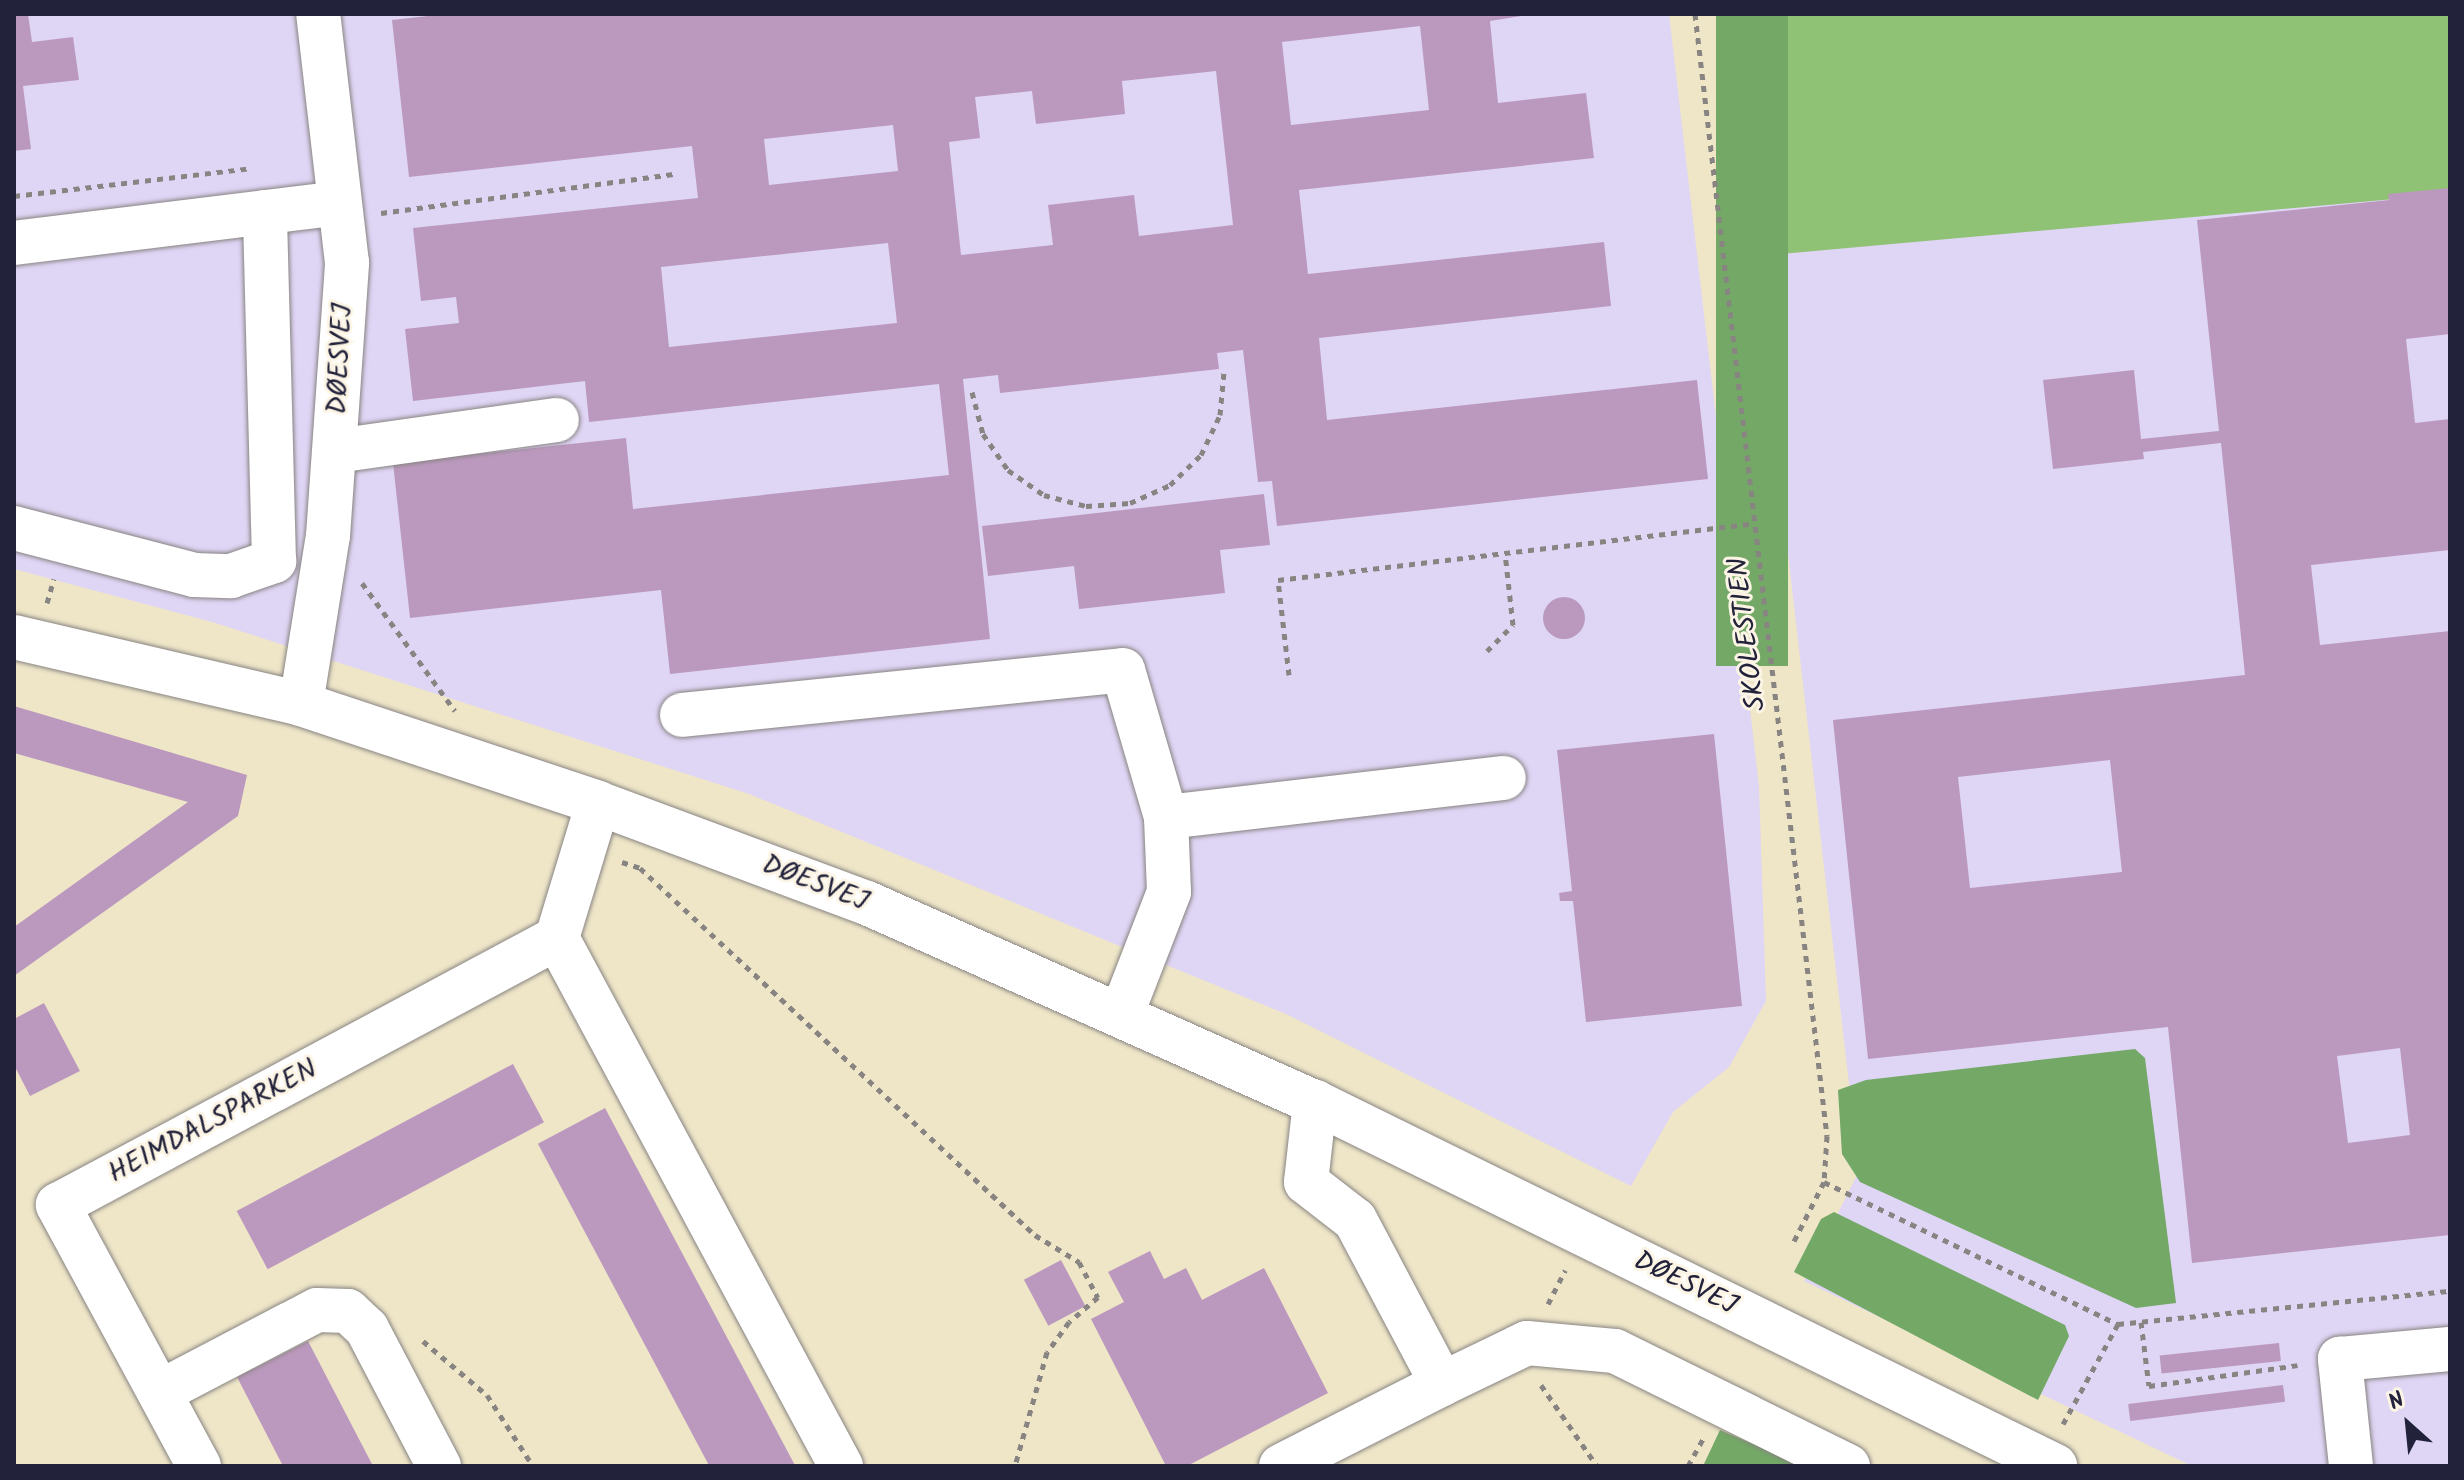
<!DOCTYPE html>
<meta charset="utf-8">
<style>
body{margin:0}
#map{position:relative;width:2464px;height:1480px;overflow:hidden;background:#efe6c8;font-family:Kalam,sans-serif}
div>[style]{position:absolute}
.built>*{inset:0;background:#dfd5f5}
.green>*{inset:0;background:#8fc274}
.forest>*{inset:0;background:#73a866;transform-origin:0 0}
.building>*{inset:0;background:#bb99be;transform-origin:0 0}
.round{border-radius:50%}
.path>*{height:5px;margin-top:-2.5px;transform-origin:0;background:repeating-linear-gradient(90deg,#888482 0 6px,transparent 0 12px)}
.roads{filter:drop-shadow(0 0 2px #888482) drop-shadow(0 0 2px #888482)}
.minor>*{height:44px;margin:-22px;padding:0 22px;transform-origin:22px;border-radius:22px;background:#fff}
span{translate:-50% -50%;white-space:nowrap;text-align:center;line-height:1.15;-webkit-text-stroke:6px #fcf5e5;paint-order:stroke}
.street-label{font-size:28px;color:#22223b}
.frame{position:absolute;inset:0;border:16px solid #22223b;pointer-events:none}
.north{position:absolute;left:2368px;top:1384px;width:80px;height:80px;-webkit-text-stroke:6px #fcf5e5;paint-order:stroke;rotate:333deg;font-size:22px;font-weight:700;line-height:32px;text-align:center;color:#22223b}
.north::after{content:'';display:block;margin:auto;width:28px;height:36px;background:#22223b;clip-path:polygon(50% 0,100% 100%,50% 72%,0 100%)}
</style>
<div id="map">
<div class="built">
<i style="clip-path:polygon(14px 14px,1669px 14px,1759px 786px,1766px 1001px,1729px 1067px,1673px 1112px,1631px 1186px,1286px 1014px,749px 794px,212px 622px,14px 569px)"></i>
<i style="clip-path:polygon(1726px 14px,2450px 14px,2450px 1466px,2192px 1466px,1804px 1281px,1859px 1171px)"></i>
</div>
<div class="green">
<i style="clip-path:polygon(1730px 14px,2450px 14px,2450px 194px,1758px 256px)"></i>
</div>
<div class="forest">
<i style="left:1716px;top:14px;width:72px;height:652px"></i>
<i style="clip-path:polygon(2135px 1049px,2145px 1058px,2176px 1303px,2136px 1308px,1860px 1182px,1842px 1154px,1838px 1090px,1866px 1080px)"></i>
<i style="clip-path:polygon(1834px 1212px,2065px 1325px,2069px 1336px,2038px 1400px,1794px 1272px,1821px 1219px)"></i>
<i style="clip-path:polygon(1720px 1430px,1805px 1466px,1703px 1466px)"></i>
</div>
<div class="building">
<i style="clip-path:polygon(14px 14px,28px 14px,32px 42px,73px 37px,79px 80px,23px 86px,31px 149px,14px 151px)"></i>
<i style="clip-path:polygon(evenodd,446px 14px,1534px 14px,1490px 21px,1498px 103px,1586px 93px,1594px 158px,1299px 190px,1308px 274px,1604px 242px,1611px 306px,1319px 338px,1327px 420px,1697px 380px,1708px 479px,1277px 526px,1272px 481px,1258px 482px,1243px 350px,1217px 353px,1219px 369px,1000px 393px,998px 375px,963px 379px,990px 639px,670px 674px,661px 590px,410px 618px,393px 463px,626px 438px,633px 509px,949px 475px,939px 384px,589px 422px,585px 381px,413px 401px,405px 329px,459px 323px,456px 297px,421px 301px,413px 228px,698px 198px,692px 146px,409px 177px,392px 20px,446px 14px,1420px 26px,1429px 110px,1291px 125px,1282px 42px,1420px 26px,446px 14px,1216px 71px,1233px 225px,1139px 236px,1134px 195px,1048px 205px,1053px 245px,961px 255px,949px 142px,980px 138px,975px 97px,1032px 91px,1036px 124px,1125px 114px,1122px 81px,1216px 71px,446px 14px,893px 125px,898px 171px,769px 185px,764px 139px,893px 125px,446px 14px,888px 243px,897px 323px,669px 347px,661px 267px,888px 243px)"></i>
<i style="clip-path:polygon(evenodd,2450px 188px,2450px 334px,2406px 339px,2415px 423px,2450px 419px,2450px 550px,2311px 565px,2320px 645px,2450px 631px,2450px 1235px,2192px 1263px,2168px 1027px,1868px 1059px,1833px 720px,2245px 675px,2221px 443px,2143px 452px,2144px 459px,2053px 469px,2043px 380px,2134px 370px,2141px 439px,2219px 431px,2197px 220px,2389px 200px,2388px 194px,2450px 188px,2110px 760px,2122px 872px,1970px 888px,1958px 777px,2110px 760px,2450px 188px,2400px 1048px,2410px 1135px,2348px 1143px,2337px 1056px,2400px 1048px)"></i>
<i style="clip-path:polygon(1264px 494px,1270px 545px,1220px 550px,1225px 593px,1079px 609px,1074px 566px,988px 576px,982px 526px)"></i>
<i class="round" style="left:1543px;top:597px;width:42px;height:42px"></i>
<i style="clip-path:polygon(14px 706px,247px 775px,238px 816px,14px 976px,14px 927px,188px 802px,14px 753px)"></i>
<i style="clip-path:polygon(1714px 734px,1742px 1006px,1586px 1022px,1573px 901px,1560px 901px,1559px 893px,1572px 891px,1557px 750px)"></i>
<i style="clip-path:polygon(44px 1003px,80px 1071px,30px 1096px,14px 1065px,14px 1019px)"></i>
<i style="left:513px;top:1064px;width:66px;height:313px;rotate:62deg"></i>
<i style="left:605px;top:1108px;width:404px;height:76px;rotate:62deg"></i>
<i style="clip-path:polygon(1150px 1251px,1164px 1279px,1186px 1268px,1202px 1300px,1264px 1268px,1328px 1393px,1187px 1466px,1166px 1466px,1091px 1319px,1124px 1302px,1108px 1272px)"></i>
<i style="left:1061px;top:1260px;width:52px;height:42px;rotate:62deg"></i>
<i style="clip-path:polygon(308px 1341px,373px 1466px,283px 1466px,237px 1377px)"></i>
<i style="left:2279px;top:1343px;width:18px;height:120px;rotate:84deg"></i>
<i style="left:2283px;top:1385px;width:17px;height:156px;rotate:83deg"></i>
</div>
<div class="path">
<i style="left:1695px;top:14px;width:1130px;rotate:83.29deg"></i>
<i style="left:1827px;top:1136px;width:46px;rotate:93.7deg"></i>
<i style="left:1824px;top:1182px;width:68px;rotate:116.9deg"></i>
<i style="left:14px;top:196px;width:239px;rotate:-6.7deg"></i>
<i style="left:381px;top:213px;width:297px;rotate:-7.6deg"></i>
<i style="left:972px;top:392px;width:43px;rotate:75.3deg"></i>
<i style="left:983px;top:434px;width:44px;rotate:55.2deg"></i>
<i style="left:1008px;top:470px;width:44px;rotate:34.8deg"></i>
<i style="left:1044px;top:495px;width:43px;rotate:14.7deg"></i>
<i style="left:1086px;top:506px;width:44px;rotate:-3.9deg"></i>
<i style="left:1130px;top:503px;width:44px;rotate:-24.2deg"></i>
<i style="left:1170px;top:485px;width:43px;rotate:-44.1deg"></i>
<i style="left:1201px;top:455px;width:44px;rotate:-64.6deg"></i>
<i style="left:1220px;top:415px;width:43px;rotate:-84.7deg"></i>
<i style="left:362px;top:583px;width:158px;rotate:54deg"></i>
<i style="left:47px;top:603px;width:25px;rotate:-74deg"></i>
<i style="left:1487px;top:651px;width:37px;rotate:-45deg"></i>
<i style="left:1513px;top:625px;width:72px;rotate:-96.3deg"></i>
<i style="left:1289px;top:675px;width:96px;rotate:-96.6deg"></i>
<i style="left:1278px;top:580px;width:480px;rotate:-6.8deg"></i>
<i style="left:622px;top:862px;width:19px;rotate:18deg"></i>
<i style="left:640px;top:868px;width:539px;rotate:42.9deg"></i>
<i style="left:1035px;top:1235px;width:52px;rotate:31.5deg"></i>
<i style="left:1079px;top:1262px;width:40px;rotate:62deg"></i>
<i style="left:1098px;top:1297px;width:38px;rotate:139deg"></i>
<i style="left:1069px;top:1322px;width:37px;rotate:126deg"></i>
<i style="left:1047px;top:1352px;width:118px;rotate:105.7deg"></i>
<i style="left:1824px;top:1182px;width:326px;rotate:25.8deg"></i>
<i style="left:2118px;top:1324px;width:334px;rotate:-5.7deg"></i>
<i style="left:1548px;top:1304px;width:38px;rotate:-63deg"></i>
<i style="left:2141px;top:1322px;width:64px;rotate:82.9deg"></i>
<i style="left:2149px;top:1386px;width:150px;rotate:-8deg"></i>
<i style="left:423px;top:1341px;width:84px;rotate:40.2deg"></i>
<i style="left:487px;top:1395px;width:85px;rotate:57.1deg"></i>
<i style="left:1541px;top:1385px;width:98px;rotate:55.3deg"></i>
<i style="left:2063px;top:1424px;width:114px;rotate:-61.2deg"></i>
<i style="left:1688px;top:1466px;width:31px;rotate:-61deg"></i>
</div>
<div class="roads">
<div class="minor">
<i style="left:14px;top:243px;width:326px;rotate:-7deg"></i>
<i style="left:336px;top:451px;width:223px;rotate:-8deg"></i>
<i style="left:14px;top:528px;width:186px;rotate:14.6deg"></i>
<i style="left:194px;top:575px;width:37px;rotate:2deg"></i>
<i style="left:231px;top:576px;width:46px;rotate:-19.2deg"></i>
<i style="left:274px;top:561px;width:349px;rotate:-91.5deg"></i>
<i style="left:14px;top:637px;width:295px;rotate:13.1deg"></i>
<i style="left:301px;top:704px;width:313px;rotate:18.4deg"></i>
<i style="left:598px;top:803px;width:287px;rotate:20.4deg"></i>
<i style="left:867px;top:903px;width:490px;rotate:24deg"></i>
<i style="left:1315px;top:1102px;width:825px;rotate:26.19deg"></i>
<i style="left:301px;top:704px;width:170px;rotate:-80.9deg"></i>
<i style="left:328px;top:536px;width:274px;rotate:-86deg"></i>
<i style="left:347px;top:263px;width:251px;rotate:-96.6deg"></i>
<i style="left:682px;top:715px;width:443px;rotate:-5.8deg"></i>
<i style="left:1123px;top:670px;width:153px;rotate:73.7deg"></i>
<i style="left:1166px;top:817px;width:75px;rotate:87.7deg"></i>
<i style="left:1169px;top:892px;width:130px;rotate:111.2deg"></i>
<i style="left:1166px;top:817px;width:340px;rotate:-6.6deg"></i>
<i style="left:557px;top:938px;width:141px;rotate:-73.1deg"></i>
<i style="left:1442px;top:1384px;width:94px;rotate:-25.8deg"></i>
<i style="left:1527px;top:1343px;width:88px;rotate:5.2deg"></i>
<i style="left:1615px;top:1351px;width:260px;rotate:26.3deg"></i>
<i style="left:160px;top:1392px;width:177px;rotate:-27.6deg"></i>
<i style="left:317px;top:1310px;width:31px;rotate:2deg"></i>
<i style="left:348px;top:1311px;width:26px;rotate:43deg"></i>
<i style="left:367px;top:1329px;width:155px;rotate:62.3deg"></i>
<i style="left:199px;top:1466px;width:297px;rotate:-118.4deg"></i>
<i style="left:58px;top:1205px;width:566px;rotate:-28.15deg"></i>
<i style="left:557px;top:938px;width:600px;rotate:61.73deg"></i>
<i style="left:1281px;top:1466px;width:181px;rotate:-27deg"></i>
<i style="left:1442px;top:1384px;width:186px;rotate:-117.9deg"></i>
<i style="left:1355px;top:1220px;width:62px;rotate:-142.2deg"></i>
<i style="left:1306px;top:1182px;width:81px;rotate:-83.6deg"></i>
<i style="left:2351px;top:1466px;width:108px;rotate:-95.9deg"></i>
<i style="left:2340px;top:1359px;width:110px;rotate:-5.2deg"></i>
</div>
</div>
<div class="street-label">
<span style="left:341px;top:359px;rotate:-87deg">DØESVEJ</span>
<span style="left:1748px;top:634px;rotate:-97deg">SKOLESTIEN</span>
<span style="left:815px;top:884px;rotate:21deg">DØESVEJ</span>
<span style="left:213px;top:1122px;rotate:-28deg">HEIMDALSPARKEN</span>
<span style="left:1685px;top:1284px;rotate:26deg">DØESVEJ</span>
</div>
<div class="frame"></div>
<div class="north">N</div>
</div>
